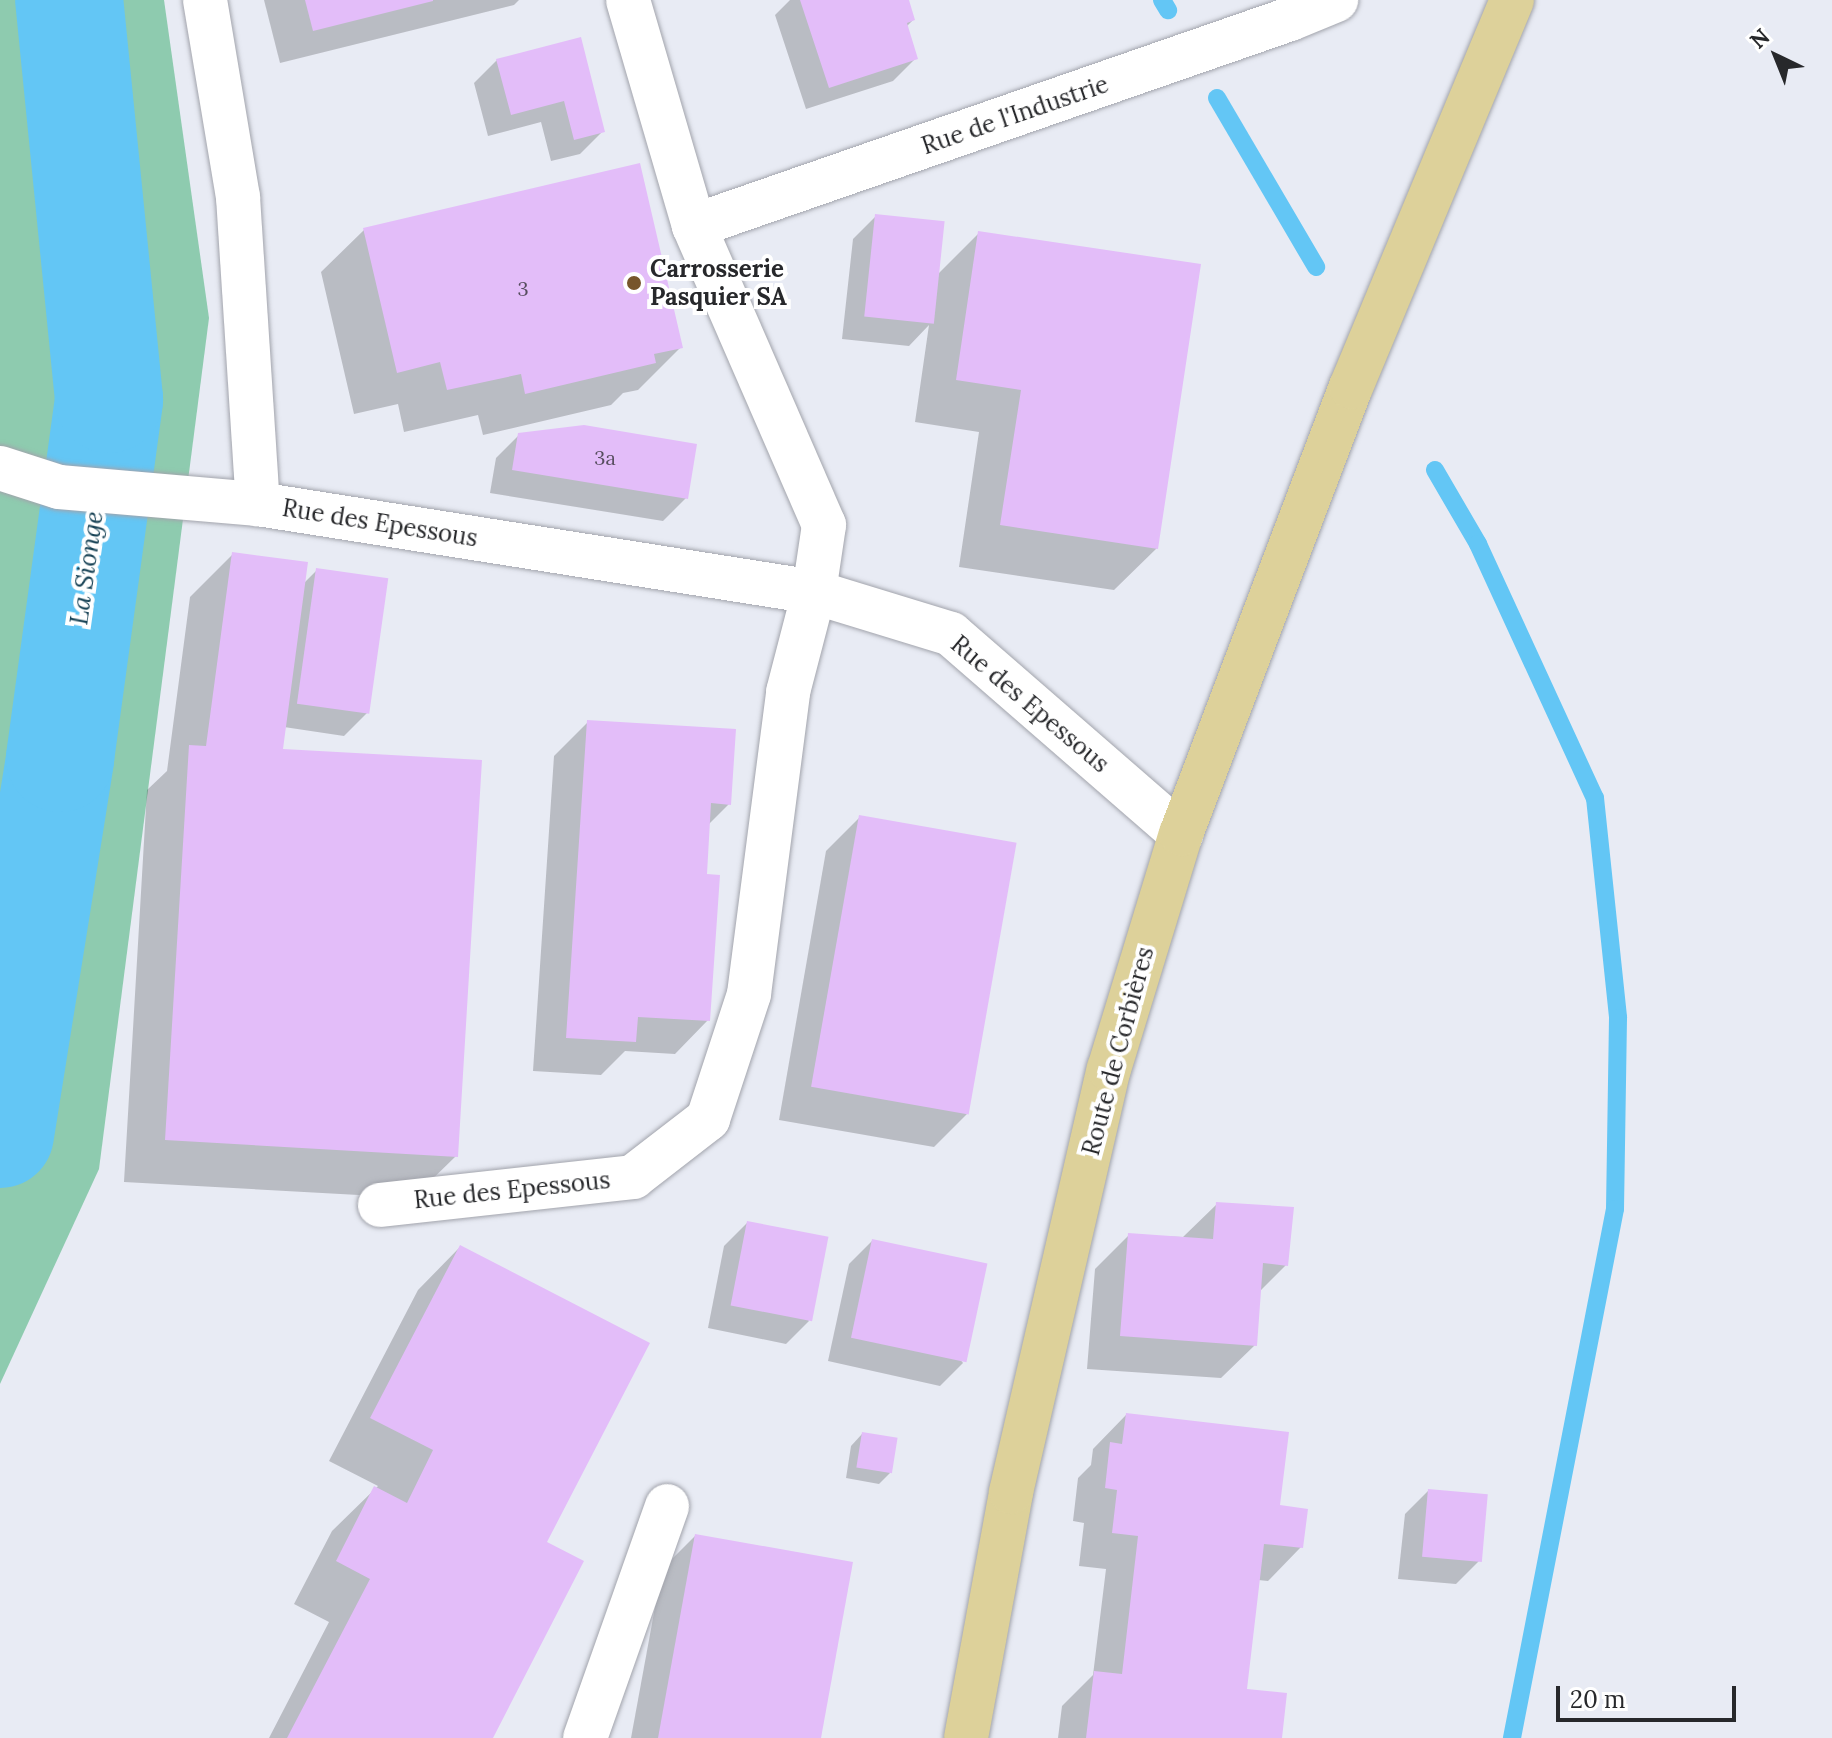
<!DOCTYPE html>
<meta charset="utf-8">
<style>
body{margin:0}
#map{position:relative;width:1832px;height:1738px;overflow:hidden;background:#e8ebf4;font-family:Lora,serif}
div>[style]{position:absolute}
.green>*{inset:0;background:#8ecbaf}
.shadow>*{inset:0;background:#0003}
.stream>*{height:18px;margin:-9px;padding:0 9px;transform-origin:9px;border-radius:9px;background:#63c6f5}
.river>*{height:108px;margin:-54px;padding:0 54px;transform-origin:54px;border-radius:54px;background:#63c6f5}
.building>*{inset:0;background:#e3bdf9;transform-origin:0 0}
.roads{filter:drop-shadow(0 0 2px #a2a4ac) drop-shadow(0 0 2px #a2a4ac)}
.minor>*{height:44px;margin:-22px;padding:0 22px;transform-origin:22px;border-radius:22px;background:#fff}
.major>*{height:44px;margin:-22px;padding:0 22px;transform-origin:22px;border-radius:22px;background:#ddd19a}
.dots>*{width:22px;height:22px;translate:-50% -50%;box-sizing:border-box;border:4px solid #fff;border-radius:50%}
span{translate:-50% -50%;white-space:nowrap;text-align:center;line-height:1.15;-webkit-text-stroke:8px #fff;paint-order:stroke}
.number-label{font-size:20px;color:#564d5e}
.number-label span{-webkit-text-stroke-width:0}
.street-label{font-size:24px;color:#27282b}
.poi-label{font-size:24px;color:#27282b;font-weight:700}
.left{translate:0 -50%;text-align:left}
.water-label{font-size:26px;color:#174255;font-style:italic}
.north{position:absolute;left:1736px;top:16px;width:80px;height:80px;-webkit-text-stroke:6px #fff;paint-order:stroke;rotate:317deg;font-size:22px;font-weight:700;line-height:32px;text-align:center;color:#27282b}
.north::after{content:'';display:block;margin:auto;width:28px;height:36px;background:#27282b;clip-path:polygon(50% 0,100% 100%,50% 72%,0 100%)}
.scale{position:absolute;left:1556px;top:1686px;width:180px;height:36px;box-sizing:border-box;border:4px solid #27282b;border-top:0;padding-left:10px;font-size:24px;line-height:28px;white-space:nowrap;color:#27282b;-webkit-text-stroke:6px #fff;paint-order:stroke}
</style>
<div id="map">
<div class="green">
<i style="clip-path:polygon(0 0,164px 0,209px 318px,99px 1169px,0 1384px)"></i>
</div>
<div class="shadow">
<i style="clip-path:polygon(264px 0,519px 0,514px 5px,280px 63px)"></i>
<i style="clip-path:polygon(790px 0,907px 0,913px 20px,906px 27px,916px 58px,893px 81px,806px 109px,775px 15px)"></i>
<i style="clip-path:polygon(579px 40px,603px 131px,580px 154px,551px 161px,541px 122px,488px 136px,474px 83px,497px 60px)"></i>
<i style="clip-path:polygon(876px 216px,937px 275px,979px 233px,1157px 548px,1114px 590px,959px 567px,979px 432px,915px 422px,929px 325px,909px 346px,842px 339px,853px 239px)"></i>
<i style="clip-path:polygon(364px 230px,680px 348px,638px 390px,623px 393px,611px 405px,483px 435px,478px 415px,404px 432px,398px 404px,354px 414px,321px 272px)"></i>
<i style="clip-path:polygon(519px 435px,686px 498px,663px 521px,490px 493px,496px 458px)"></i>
<i style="clip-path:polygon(233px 554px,303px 584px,317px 570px,367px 713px,344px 736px,284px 727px,280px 750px,456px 1156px,413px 1198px,124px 1182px,147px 790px,167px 771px,190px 597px)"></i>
<i style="clip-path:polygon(588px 722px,729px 804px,708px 825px,705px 876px,708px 1020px,675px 1054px,625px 1051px,601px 1075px,533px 1071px,554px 756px)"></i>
<i style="clip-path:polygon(860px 817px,967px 1114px,934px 1147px,779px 1120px,826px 851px)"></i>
<i style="clip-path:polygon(1217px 1204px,1286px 1265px,1259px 1292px,1255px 1345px,1221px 1378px,1087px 1369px,1095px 1269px,1129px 1235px,1183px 1237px)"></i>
<i style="clip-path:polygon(747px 1223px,809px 1321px,786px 1344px,708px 1328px,724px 1246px)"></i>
<i style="clip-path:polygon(872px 1241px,963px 1363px,940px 1386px,828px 1361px,849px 1264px)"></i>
<i style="clip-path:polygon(460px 1247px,544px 1542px,491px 1738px,269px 1738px,329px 1622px,294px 1604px,332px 1531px,378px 1486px,329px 1461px,418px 1290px)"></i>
<i style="clip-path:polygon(1126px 1415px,1278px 1507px,1301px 1547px,1268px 1581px,1258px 1580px,1245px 1690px,1280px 1738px,1058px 1738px,1062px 1706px,1093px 1675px,1106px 1569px,1079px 1566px,1084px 1523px,1073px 1521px,1078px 1478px,1091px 1465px,1093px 1449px)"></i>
<i style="clip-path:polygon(862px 1434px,891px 1472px,879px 1484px,846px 1478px,851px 1446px)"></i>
<i style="clip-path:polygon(1428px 1491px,1479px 1561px,1456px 1584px,1398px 1579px,1405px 1514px)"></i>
<i style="clip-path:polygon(695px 1536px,819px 1738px,631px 1738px,662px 1569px)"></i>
</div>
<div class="stream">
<i style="left:1162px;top:0;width:12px;rotate:59deg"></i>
<i style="left:1217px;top:98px;width:196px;rotate:59.6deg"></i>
<i style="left:1435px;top:470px;width:86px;rotate:59.8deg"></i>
<i style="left:1478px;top:544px;width:280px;rotate:65.3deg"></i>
<i style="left:1595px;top:798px;width:221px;rotate:84deg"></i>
<i style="left:1618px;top:1018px;width:191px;rotate:90.9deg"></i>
<i style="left:1615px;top:1209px;width:539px;rotate:101.02deg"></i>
</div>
<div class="river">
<i style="left:0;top:1134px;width:381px;rotate:-80.9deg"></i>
<i style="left:60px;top:758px;width:362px;rotate:-82.2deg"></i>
<i style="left:109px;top:399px;width:401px;rotate:-95.7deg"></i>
</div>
<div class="building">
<i style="clip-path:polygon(305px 0,433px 0,433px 1px,313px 31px)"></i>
<i style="clip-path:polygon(800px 0,909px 0,915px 20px,907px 23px,918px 59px,829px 88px)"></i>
<i style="clip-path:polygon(581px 37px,605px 132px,574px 140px,564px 101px,511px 115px,496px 59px)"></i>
<i style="clip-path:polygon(640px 163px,683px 348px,654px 354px,656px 363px,525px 394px,521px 374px,447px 390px,440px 362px,397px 373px,363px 228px)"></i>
<i style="left:875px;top:214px;width:70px;height:103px;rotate:6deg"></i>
<i style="clip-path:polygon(978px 231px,1201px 264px,1158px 549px,1000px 525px,1021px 390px,956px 380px)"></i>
<i style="clip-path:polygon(584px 425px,697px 444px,688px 499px,512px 470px,518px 433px)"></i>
<i style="clip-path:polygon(232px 552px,308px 562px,283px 749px,482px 760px,458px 1157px,165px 1140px,189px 745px,206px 746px)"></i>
<i style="left:316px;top:568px;width:73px;height:137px;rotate:8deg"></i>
<i style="clip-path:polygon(587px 720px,736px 729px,731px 805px,711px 803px,707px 874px,720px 875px,710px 1021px,638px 1017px,636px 1042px,566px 1038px)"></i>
<i style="left:859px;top:815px;width:160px;height:276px;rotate:10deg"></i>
<i style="clip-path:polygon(1216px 1202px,1294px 1207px,1288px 1266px,1263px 1263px,1257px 1346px,1120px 1336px,1128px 1233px,1213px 1239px)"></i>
<i style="left:747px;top:1221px;width:83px;height:86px;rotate:11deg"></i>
<i style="left:872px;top:1239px;width:118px;height:101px;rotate:12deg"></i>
<i style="clip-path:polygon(460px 1245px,650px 1343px,547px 1542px,584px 1561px,493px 1738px,287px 1738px,370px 1579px,336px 1561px,374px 1486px,407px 1503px,433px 1450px,370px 1418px)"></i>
<i style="clip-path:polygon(1126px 1413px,1289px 1432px,1280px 1505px,1308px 1509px,1303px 1548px,1264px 1544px,1247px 1689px,1287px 1693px,1282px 1738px,1086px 1738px,1094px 1671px,1122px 1674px,1138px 1536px,1112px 1533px,1117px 1490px,1105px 1488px,1110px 1442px,1122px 1444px)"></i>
<i style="left:862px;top:1432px;width:36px;height:36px;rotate:9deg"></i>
<i style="left:1428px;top:1489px;width:60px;height:68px;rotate:5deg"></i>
<i style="clip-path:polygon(695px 1534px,853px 1562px,821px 1738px,658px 1738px)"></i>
</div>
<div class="roads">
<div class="minor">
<i style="left:205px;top:0;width:200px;rotate:80.5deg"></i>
<i style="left:238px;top:197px;width:308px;rotate:86.3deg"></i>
<i style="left:694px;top:226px;width:631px;rotate:-19.15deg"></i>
<i style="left:1290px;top:19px;width:50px;rotate:-22.4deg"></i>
<i style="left:0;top:468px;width:62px;rotate:17.9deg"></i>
<i style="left:59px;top:487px;width:200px;rotate:4.9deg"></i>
<i style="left:258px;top:504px;width:563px;rotate:8.99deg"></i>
<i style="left:814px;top:592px;width:143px;rotate:17deg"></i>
<i style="left:951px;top:634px;width:305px;rotate:41deg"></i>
<i style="left:380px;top:1205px;width:255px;rotate:-6.3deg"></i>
<i style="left:633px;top:1177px;width:95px;rotate:-37.7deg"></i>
<i style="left:708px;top:1119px;width:132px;rotate:-71.8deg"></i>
<i style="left:749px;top:994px;width:305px;rotate:-82.6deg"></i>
<i style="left:788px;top:692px;width:103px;rotate:-75.4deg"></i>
<i style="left:814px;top:592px;width:68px;rotate:-81.5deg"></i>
<i style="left:824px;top:525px;width:326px;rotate:-113.5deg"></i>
<i style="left:694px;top:226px;width:235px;rotate:-106.3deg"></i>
<i style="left:585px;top:1738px;width:246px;rotate:-70.5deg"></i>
</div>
<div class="major">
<i style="left:966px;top:1738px;width:250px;rotate:-79.6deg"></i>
<i style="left:1011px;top:1492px;width:434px;rotate:-77deg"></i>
<i style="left:1109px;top:1069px;width:246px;rotate:-73deg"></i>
<i style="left:1181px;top:834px;width:478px;rotate:-69.2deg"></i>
<i style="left:1351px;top:387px;width:419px;rotate:-67.4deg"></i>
</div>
</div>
<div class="dots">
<i style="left:634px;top:283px;background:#77552c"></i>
</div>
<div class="number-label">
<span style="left:523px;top:288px">3</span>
<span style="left:605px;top:457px">3a</span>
</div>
<div class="street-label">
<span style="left:1015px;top:115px;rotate:-19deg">Rue de l'Industrie</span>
<span style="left:380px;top:523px;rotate:9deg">Rue des Epessous</span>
<span style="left:1030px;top:704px;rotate:40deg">Rue des Epessous</span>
<span style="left:1118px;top:1051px;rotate:-75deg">Route de Corbières</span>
<span style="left:512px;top:1190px;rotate:-6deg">Rue des Epessous</span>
</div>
<div class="poi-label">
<span class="left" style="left:650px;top:283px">Carrosserie<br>Pasquier SA</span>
</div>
<div class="water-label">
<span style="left:86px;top:568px;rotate:-82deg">La Sionge</span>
</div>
<div class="north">N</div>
<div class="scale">20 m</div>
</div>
